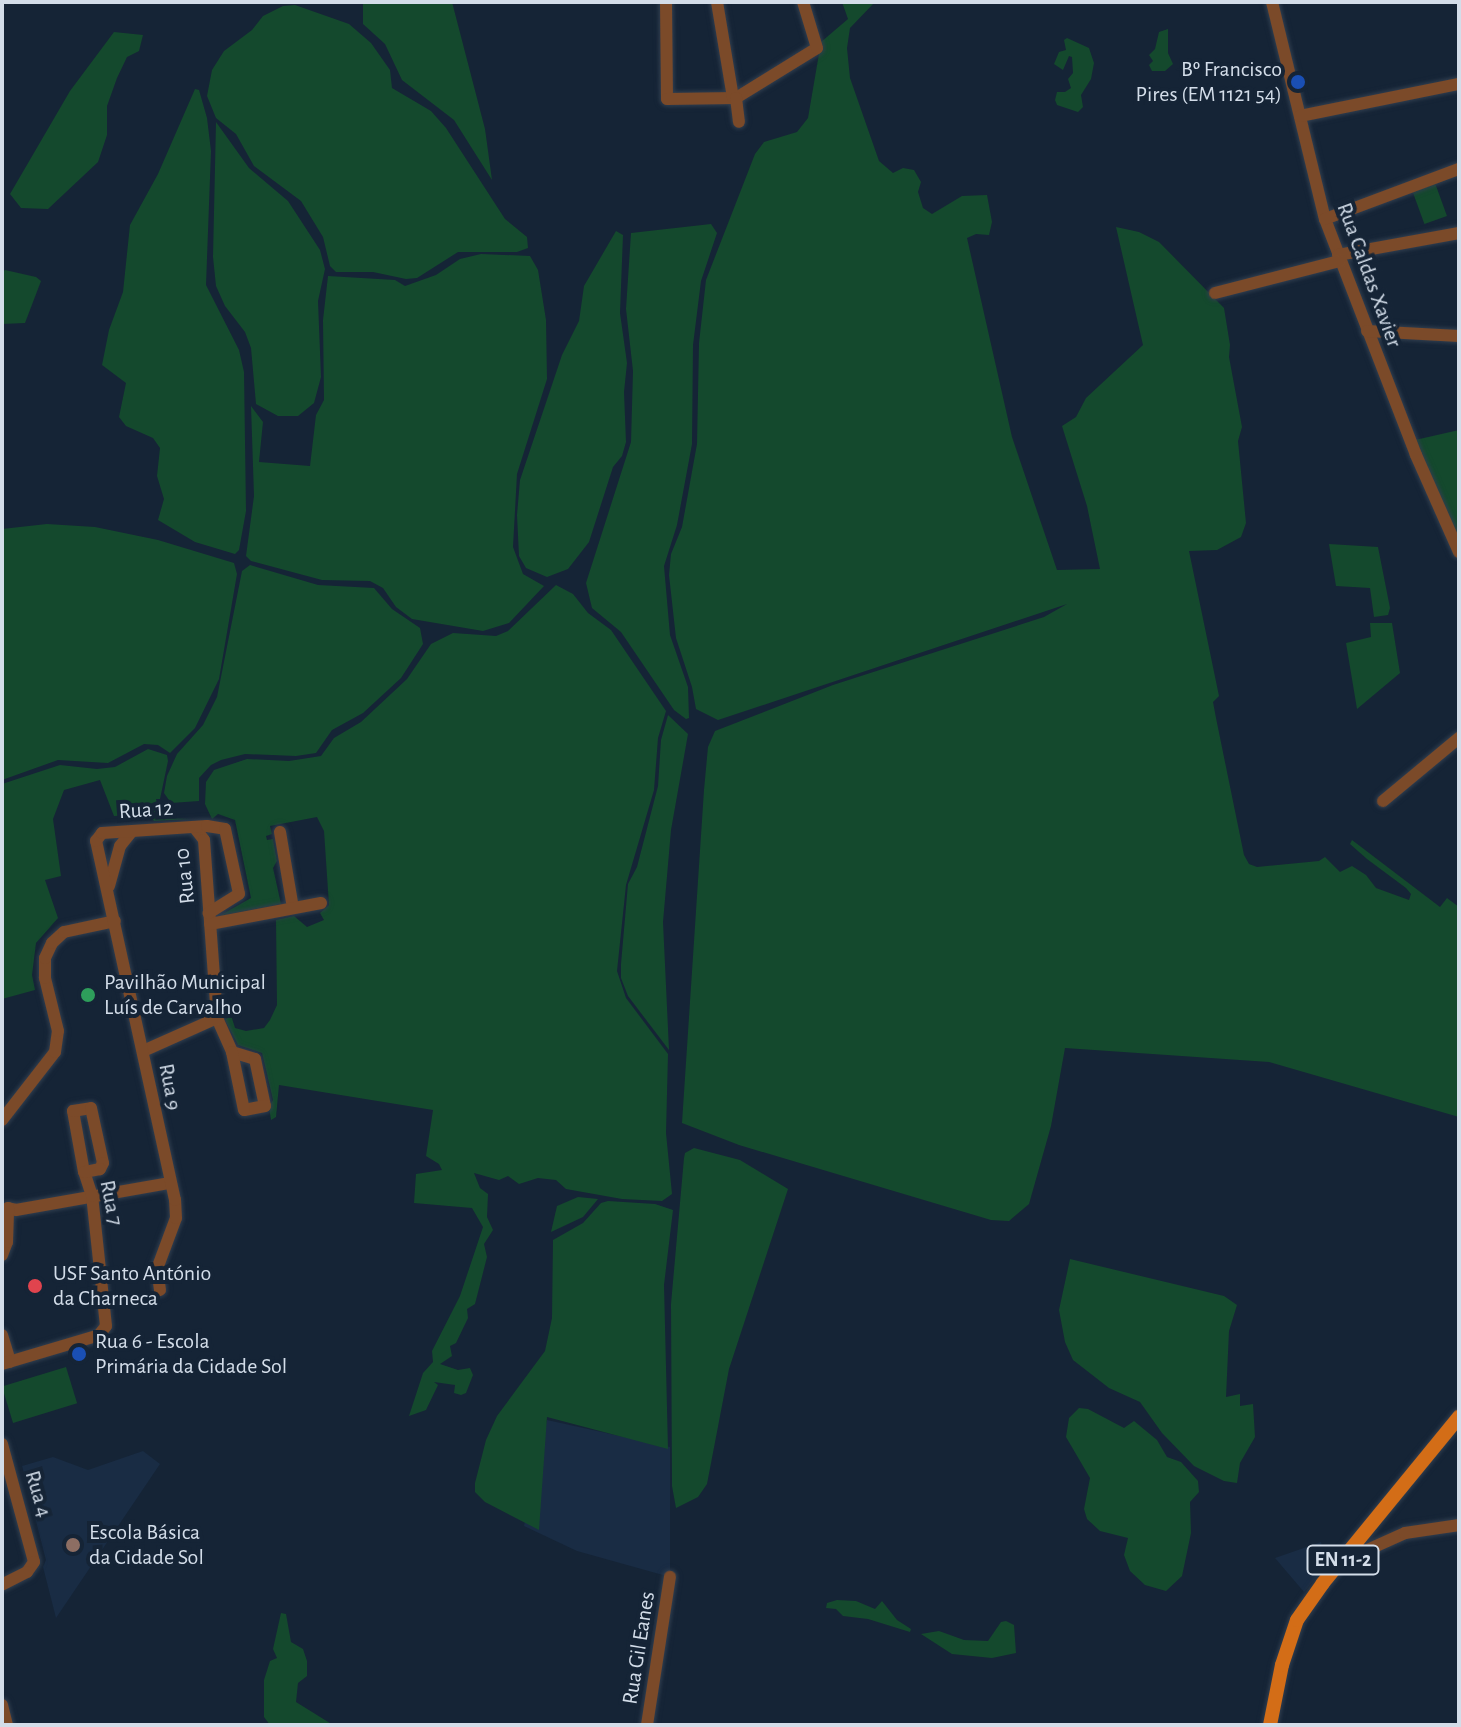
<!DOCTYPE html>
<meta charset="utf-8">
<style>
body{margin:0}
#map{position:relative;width:1461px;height:1727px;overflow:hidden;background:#152436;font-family:"Alegreya Sans",sans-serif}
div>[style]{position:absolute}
.built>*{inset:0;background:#192c44}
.green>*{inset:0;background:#14492d;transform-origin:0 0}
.roads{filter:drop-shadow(0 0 2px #303e4f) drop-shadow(0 0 2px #303e4f)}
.minor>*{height:12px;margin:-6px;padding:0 6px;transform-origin:6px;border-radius:6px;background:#7b4a29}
.major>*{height:14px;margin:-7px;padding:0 7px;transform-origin:7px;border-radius:7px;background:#d36d17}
.dots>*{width:22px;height:22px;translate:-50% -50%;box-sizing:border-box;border:4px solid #152436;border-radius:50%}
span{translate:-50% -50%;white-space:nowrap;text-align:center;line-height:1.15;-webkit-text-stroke:8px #152436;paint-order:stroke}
.shield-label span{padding:2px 6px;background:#152436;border:2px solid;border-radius:6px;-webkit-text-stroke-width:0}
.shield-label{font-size:20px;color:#d3dde9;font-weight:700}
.poi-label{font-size:22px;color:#d3dde9}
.right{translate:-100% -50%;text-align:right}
.left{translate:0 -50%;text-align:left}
.street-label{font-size:22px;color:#d3dde9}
.frame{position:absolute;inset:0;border:4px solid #d3dde9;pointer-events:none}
</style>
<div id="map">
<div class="built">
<i style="clip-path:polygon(547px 1420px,670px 1447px,670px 1577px,577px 1551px,524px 1526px)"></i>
<i style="clip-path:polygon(143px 1451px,160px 1464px,56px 1618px,43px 1567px,46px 1560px,22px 1466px,53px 1457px,88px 1470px)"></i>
<i style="clip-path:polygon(1321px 1542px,1323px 1551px,1317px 1553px,1318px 1558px,1324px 1558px,1326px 1565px,1304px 1592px,1275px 1558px)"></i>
</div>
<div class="green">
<i style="clip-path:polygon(363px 2px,452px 2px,485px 129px,492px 180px,454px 120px,402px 80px,385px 44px,363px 24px)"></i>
<i style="clip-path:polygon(842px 2px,875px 2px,850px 28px,847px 48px,850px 78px,879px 161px,893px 173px,903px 168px,914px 170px,921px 182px,918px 192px,923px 208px,932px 214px,962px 196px,987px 195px,992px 222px,989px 235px,976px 234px,967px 238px,1012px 437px,1057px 570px,1100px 569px,1087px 506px,1062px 426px,1076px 417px,1086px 398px,1143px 345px,1116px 227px,1139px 232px,1159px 242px,1224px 308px,1230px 345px,1229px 357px,1242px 427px,1238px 441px,1246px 523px,1241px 537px,1217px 550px,1189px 551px,1219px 696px,1213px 702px,1216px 718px,1244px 855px,1249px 864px,1257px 867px,1319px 861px,1325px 857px,1340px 872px,1352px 866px,1366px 875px,1376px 888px,1409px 900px,1411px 894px,1406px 888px,1367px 859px,1350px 844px,1352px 840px,1440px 907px,1447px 898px,1459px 907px,1459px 1117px,1269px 1062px,1065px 1048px,1051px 1126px,1029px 1204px,1009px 1221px,991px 1220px,739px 1145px,682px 1123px,704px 790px,708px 747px,715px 731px,833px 685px,1044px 617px,1067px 604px,718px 720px,696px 709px,692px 687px,676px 638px,669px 575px,671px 554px,682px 527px,697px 444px,699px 343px,706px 280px,755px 154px,764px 142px,797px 132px,808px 118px,821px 42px,848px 19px)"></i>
<i style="clip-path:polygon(295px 5px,349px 24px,371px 43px,390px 70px,392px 88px,431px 111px,446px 128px,505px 219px,527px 237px,528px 248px,517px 252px,458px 252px,417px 278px,406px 279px,373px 272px,336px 272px,330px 266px,323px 237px,301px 201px,254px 166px,236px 134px,216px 118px,207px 96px,212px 70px,224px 51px,252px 30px,263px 16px,283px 6px)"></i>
<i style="clip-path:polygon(1168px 29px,1168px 53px,1173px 64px,1165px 71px,1152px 71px,1149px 65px,1153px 61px,1149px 55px,1155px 49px,1159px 32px)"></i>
<i style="clip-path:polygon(114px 32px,143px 35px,139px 51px,127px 57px,117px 78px,107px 106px,107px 135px,98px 162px,48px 209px,21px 208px,10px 194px,70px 91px)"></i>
<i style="clip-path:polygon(1067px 38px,1089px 48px,1094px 63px,1091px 79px,1081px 95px,1083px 107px,1078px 112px,1057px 105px,1055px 100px,1057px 92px,1065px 92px,1071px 88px,1068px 79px,1073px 73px,1072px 57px,1069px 56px,1063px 70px,1054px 64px,1059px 52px,1066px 50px,1064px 40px)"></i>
<i style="clip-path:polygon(195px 89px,199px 90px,207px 118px,211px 151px,206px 285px,239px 350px,244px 372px,246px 511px,239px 550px,235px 554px,195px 542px,158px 520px,164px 499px,157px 476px,160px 448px,153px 438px,126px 426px,119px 417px,126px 383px,102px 365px,109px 330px,123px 292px,130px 225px,158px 174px)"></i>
<i style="clip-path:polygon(216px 122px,249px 168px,288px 201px,320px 250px,325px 269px,318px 301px,321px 377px,314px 403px,298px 416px,278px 416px,256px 404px,251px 348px,245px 332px,225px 306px,216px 286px,213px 257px)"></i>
<i style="left:1435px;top:183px;width:35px;height:24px;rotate:70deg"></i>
<i style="clip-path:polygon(711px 224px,717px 233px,701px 281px,693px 345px,692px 444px,677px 525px,664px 566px,670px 635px,688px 687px,689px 718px,686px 719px,674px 710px,621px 632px,592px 608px,586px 583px,631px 442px,633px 371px,626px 309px,631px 233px)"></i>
<i style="clip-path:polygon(616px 231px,623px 235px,620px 313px,627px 363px,624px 392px,626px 442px,622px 456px,613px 467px,589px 542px,568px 569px,547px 577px,526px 568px,519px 556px,517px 515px,520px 480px,562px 355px,579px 321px,584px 286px)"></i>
<i style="clip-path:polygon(481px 254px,530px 256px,538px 270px,546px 320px,547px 379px,517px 474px,513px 547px,523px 574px,544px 586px,509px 623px,483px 631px,412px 619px,396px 607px,383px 588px,370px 581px,322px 580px,251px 561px,246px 556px,254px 496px,251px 406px,263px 422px,259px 462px,310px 466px,316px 415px,324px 400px,323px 320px,328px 276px,395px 280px,405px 286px,436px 275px,460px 259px)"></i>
<i style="clip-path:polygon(5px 270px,36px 277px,41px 281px,25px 323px,2px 324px,2px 272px)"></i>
<i style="clip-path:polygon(1459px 430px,1459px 543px,1415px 440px)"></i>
<i style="clip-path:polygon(47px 524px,95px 527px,158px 540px,234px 563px,237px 574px,219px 679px,195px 728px,170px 753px,158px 745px,144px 744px,108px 763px,58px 760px,2px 780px,2px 529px)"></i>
<i style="clip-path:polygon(1329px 544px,1378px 547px,1390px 608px,1388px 615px,1374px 617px,1370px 588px,1336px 586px)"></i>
<i style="clip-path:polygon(250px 565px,318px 585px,374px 588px,392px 609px,420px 628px,423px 644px,401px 678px,363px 713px,332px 730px,316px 753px,296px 756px,245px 754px,221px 760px,211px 765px,199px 778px,199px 801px,171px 803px,164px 793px,167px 776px,177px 754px,203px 725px,217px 697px,242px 571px)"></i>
<i style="clip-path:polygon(556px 585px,573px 594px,588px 613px,611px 630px,666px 711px,658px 738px,654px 790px,626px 885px,617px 971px,626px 998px,668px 1054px,666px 1133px,672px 1194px,662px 1201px,622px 1199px,566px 1189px,556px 1180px,538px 1178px,519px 1184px,508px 1176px,499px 1180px,474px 1173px,480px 1188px,488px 1194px,487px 1217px,493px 1230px,484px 1244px,487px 1257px,475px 1304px,467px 1309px,468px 1318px,456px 1343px,450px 1346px,452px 1356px,440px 1364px,458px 1370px,470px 1368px,473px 1375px,466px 1393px,461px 1395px,454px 1393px,455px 1385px,434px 1382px,438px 1385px,426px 1410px,409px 1416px,423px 1373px,433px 1362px,432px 1351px,460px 1296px,483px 1227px,472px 1208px,414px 1203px,416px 1174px,442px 1170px,439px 1164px,426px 1156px,433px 1110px,279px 1085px,276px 1117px,271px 1120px,269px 1107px,273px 1100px,262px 1053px,238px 1045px,225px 1020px,231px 1015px,235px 1028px,246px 1031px,264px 1028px,270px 1020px,277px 1005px,276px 920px,294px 916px,307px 927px,324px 920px,320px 913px,329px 905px,324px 831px,317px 817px,270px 826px,272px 834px,266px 836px,267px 840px,273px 839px,277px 861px,273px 868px,281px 904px,219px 916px,251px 898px,235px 820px,218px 814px,212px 819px,205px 804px,206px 782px,214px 770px,247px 759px,289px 761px,321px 756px,334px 738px,361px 722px,407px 679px,431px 644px,453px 633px,496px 636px,508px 631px)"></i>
<i style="clip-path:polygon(1370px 623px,1392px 623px,1400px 673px,1357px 709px,1346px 643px,1371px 637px)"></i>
<i style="clip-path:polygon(668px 715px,688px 734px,671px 830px,663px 922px,669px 1050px,628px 996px,621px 978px,621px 964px,628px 884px,637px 867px,658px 786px,661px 740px)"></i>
<i style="clip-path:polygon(148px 749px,167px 755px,168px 761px,160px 799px,156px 799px,160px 818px,191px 819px,154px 821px,149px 815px,114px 816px,100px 780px,64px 790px,53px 819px,61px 876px,45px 880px,58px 918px,36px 943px,32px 975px,35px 990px,2px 999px,2px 784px,60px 765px,97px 769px,115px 767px)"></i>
<i style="clip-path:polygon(694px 1148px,740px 1160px,788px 1189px,729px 1369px,707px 1484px,698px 1497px,676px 1508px,672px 1486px,671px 1304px,684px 1158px,685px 1153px)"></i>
<i style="clip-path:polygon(578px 1197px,598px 1199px,583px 1217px,551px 1232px,557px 1206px)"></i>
<i style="clip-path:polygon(608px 1201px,655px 1204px,673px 1210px,664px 1285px,668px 1449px,547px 1417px,539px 1530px,485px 1502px,475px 1492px,475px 1483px,486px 1440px,497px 1416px,545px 1351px,552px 1318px,553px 1240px,583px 1223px,601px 1203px)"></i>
<i style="clip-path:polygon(1070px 1259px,1224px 1296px,1237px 1305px,1229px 1331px,1226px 1397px,1240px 1394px,1240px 1406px,1253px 1404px,1255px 1437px,1240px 1463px,1237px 1483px,1224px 1481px,1194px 1466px,1162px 1433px,1140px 1402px,1109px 1388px,1073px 1360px,1065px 1342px,1059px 1310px)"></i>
<i style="left:66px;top:1367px;width:38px;height:67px;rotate:73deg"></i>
<i style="clip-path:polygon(1079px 1408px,1088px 1409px,1124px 1428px,1134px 1421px,1157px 1440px,1167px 1457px,1181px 1462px,1198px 1481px,1199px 1492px,1190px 1502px,1191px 1533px,1182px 1576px,1166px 1591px,1145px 1585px,1130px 1571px,1124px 1555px,1128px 1538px,1100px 1531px,1087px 1519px,1084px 1509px,1090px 1478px,1066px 1437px,1069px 1418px)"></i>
<i style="clip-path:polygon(837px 1600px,856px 1601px,875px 1609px,882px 1601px,897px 1620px,911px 1629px,910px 1632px,868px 1619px,843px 1616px,836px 1609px,826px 1608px,827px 1603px)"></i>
<i style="clip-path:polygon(281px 1613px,286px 1614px,291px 1642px,303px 1649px,307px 1661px,307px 1676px,298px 1683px,296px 1702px,333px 1725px,270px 1725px,264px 1717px,264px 1680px,270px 1661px,277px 1658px,273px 1649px)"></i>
<i style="clip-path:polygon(1006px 1621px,1014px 1625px,1016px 1653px,992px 1658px,952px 1654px,921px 1634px,939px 1631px,964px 1640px,988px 1641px,1001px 1622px)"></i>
</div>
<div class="roads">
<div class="minor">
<i style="left:666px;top:2px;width:97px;rotate:89.4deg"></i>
<i style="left:667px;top:99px;width:69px;rotate:-0.8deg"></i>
<i style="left:736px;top:98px;width:95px;rotate:-31.7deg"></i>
<i style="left:817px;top:48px;width:48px;rotate:-106.9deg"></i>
<i style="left:717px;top:2px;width:97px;rotate:80.5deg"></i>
<i style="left:1272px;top:2px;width:223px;rotate:76.3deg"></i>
<i style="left:1325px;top:219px;width:253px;rotate:68.9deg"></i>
<i style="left:1416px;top:455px;width:106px;rotate:66.1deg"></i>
<i style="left:736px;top:98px;width:24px;rotate:83deg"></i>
<i style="left:1300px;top:116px;width:162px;rotate:-11.4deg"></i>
<i style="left:1325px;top:219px;width:143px;rotate:-20.5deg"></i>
<i style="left:1338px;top:255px;width:123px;rotate:-10.3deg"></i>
<i style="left:1215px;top:293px;width:129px;rotate:-14.4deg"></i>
<i style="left:1367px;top:331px;width:92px;rotate:3.1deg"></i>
<i style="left:1383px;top:801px;width:99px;rotate:-39.7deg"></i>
<i style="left:194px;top:827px;width:16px;rotate:52deg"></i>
<i style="left:204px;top:840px;width:178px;rotate:85.8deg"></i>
<i style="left:217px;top:1018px;width:37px;rotate:66deg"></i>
<i style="left:232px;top:1052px;width:24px;rotate:17deg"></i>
<i style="left:255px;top:1059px;width:48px;rotate:78deg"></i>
<i style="left:265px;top:1106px;width:21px;rotate:169deg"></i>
<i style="left:244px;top:1110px;width:59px;rotate:-101.7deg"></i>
<i style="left:280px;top:832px;width:77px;rotate:80.3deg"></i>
<i style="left:109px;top:886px;width:41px;rotate:-74.6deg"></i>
<i style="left:120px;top:846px;width:19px;rotate:-51deg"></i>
<i style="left:210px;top:924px;width:113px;rotate:-10.7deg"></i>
<i style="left:143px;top:1051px;width:81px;rotate:-24deg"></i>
<i style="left:2px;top:1120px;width:86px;rotate:-52.1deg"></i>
<i style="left:55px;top:1052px;width:21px;rotate:-82deg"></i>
<i style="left:58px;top:1031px;width:55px;rotate:-103.8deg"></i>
<i style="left:45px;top:978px;width:20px;rotate:-90deg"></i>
<i style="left:45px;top:958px;width:17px;rotate:-65deg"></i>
<i style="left:52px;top:943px;width:16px;rotate:-43deg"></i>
<i style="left:64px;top:932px;width:52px;rotate:-12.2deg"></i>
<i style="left:8px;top:1208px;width:8px;rotate:14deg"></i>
<i style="left:16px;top:1210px;width:155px;rotate:-10deg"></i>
<i style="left:2px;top:1255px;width:14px;rotate:-69deg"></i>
<i style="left:7px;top:1242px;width:34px;rotate:-88deg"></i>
<i style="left:160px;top:1290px;width:21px;rotate:-98deg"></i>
<i style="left:157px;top:1269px;width:54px;rotate:-69.6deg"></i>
<i style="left:176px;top:1218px;width:18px;rotate:-93deg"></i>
<i style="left:175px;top:1200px;width:368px;rotate:-102.4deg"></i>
<i style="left:96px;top:841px;width:10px;rotate:-53deg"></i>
<i style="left:102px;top:833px;width:105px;rotate:-3.8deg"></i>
<i style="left:207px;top:826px;width:18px;rotate:9deg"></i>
<i style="left:225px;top:829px;width:66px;rotate:77.8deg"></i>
<i style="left:239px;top:894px;width:36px;rotate:148deg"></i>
<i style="left:2px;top:1335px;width:28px;rotate:73deg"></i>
<i style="left:2px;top:1364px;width:101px;rotate:-16.6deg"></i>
<i style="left:99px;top:1335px;width:11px;rotate:-52deg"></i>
<i style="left:106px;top:1326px;width:131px;rotate:-96.1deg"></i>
<i style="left:92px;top:1196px;width:25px;rotate:-108deg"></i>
<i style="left:84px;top:1172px;width:62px;rotate:-100.2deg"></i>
<i style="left:73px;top:1111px;width:18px;rotate:-9deg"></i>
<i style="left:91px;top:1108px;width:56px;rotate:77.7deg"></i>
<i style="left:103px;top:1163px;width:7px;rotate:117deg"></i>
<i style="left:100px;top:1169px;width:16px;rotate:169deg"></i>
<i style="left:2px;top:1444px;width:122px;rotate:74.8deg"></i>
<i style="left:34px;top:1562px;width:12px;rotate:125deg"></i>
<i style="left:27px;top:1572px;width:28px;rotate:153deg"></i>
<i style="left:1352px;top:1548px;width:13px;rotate:13deg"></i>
<i style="left:1365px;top:1551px;width:44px;rotate:-24.2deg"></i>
<i style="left:1405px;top:1533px;width:55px;rotate:-8.4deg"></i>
<i style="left:2px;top:1705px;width:21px;rotate:76deg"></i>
<i style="left:647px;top:1725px;width:150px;rotate:-81.2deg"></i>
</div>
<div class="major">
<i style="left:1270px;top:1725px;width:61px;rotate:-78.7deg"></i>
<i style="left:1282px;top:1665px;width:47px;rotate:-71.6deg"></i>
<i style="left:1297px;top:1620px;width:45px;rotate:-54.9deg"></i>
<i style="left:1323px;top:1583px;width:215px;rotate:-50.7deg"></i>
</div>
</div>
<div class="dots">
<i style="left:1298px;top:82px;background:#1a4fb4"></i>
<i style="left:88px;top:995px;background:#2e9e5b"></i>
<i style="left:35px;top:1286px;background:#e0444e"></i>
<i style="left:79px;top:1354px;background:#1a4fb4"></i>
<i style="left:73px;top:1545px;background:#8d6e63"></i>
</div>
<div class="shield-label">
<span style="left:1343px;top:1560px">EN 11-2</span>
</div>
<div class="poi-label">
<span class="right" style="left:1282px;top:82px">Bº Francisco<br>Pires (EM 1121 54)</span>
<span class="left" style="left:104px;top:995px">Pavilhão Municipal<br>Luís de Carvalho</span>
<span class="left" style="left:53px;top:1286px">USF Santo António<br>da Charneca</span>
<span class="left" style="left:95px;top:1354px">Rua 6 - Escola<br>Primária da Cidade Sol</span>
<span class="left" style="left:89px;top:1545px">Escola Básica<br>da Cidade Sol</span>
</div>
<div class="street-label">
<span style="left:1369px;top:275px;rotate:70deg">Rua Caldas Xavier</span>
<span style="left:146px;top:810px;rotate:-4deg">Rua 12</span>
<span style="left:185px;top:876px;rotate:-96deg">Rua 10</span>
<span style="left:170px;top:1087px;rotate:79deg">Rua 9</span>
<span style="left:111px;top:1203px;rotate:79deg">Rua 7</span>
<span style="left:38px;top:1494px;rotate:74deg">Rua 4</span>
<span style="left:639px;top:1648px;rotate:-81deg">Rua Gil Eanes</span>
</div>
<div class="frame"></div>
</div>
